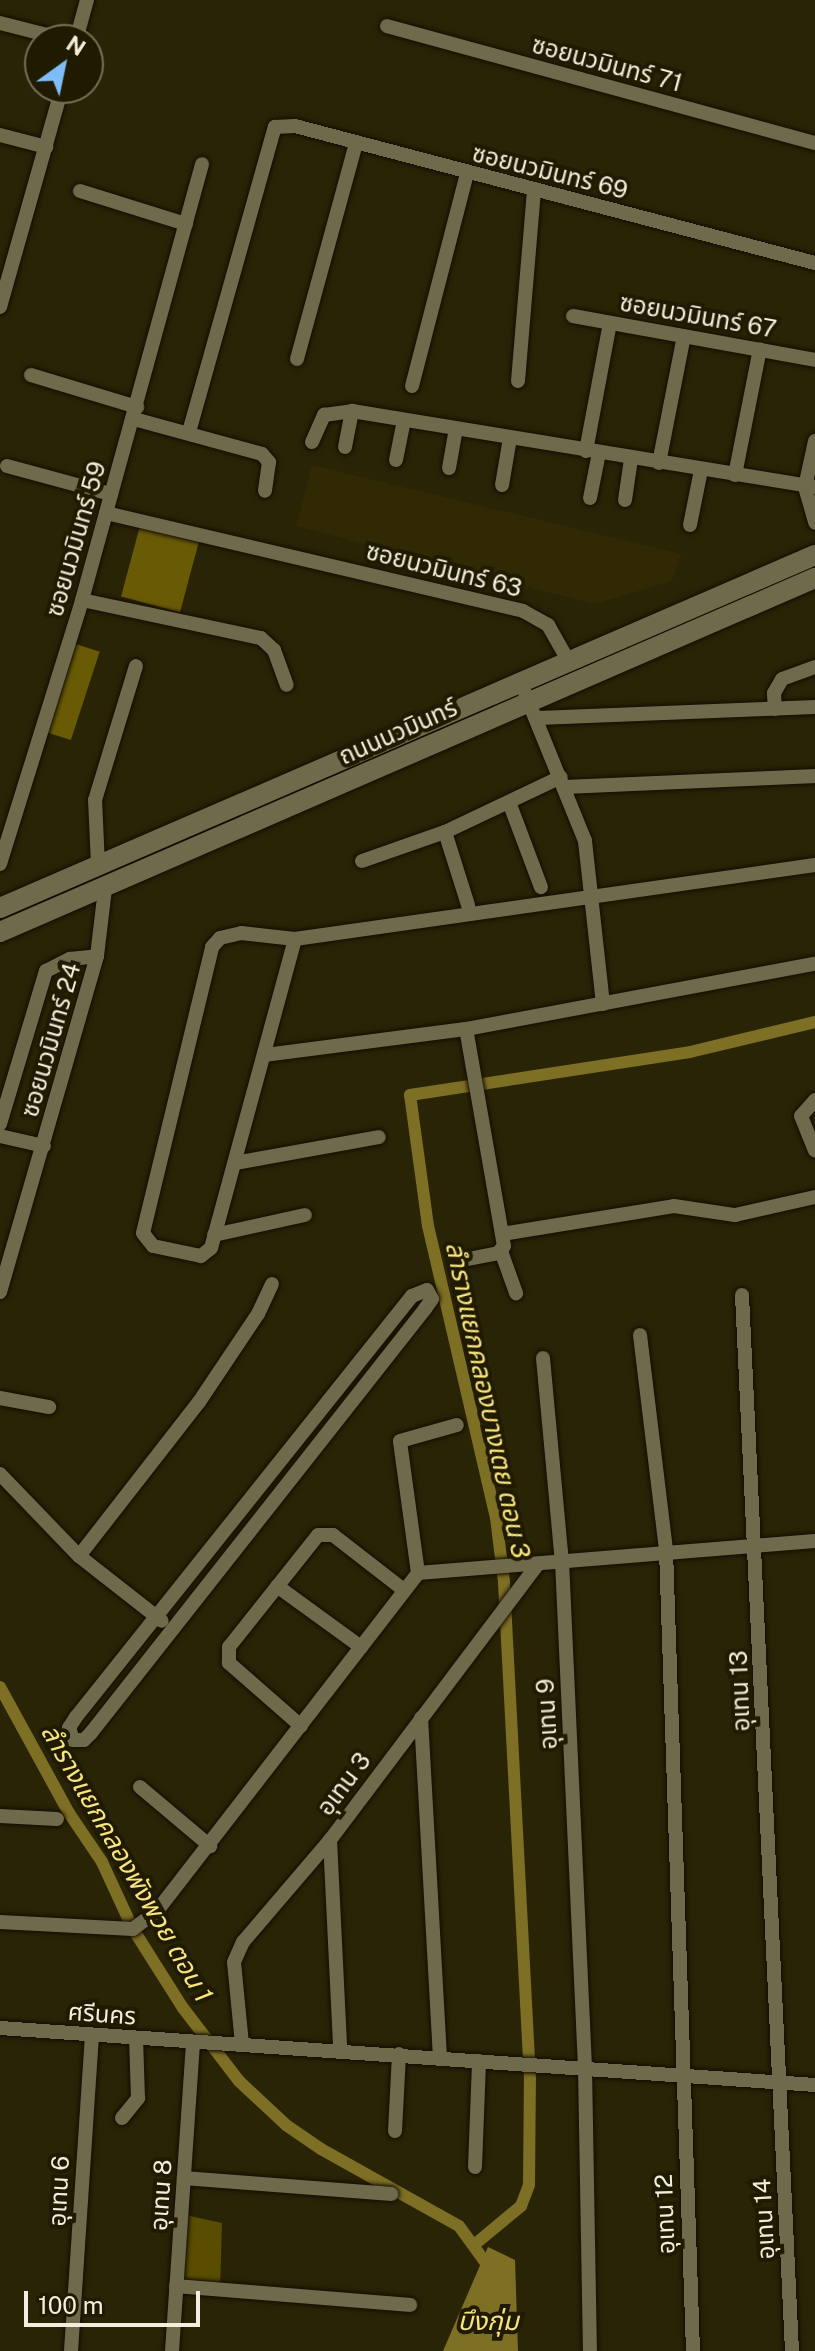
<!DOCTYPE html>
<meta charset="utf-8">
<style>
body{margin:0}
#map{position:relative;width:815px;height:2351px;overflow:hidden;background:#2a2407;font-family:"Public Sans","Noto Sans Thai",sans-serif}
div>[style]{position:absolute}
.built>*{inset:0;background:#302903}
.green>*{inset:0;background:#594d02}
.forest>*{inset:0;background:#695b06;transform-origin:0 0}
.water>*{inset:0;background:#7d6f24}
.canal>*{height:12px;margin:-6px;padding:0 6px;transform-origin:6px;border-radius:6px;background:#7d6f24}
.roads{filter:drop-shadow(0 0 2px #130d00) drop-shadow(0 0 2px #130d00)}
.minor>*{height:14px;margin:-7px;padding:0 7px;transform-origin:7px;border-radius:7px;background:#706a4c}
.secondary>*{height:20px;margin:-10px;padding:0 10px;transform-origin:10px;border-radius:10px;background:#706a4c}
span{translate:-50% -50%;white-space:nowrap;text-align:center;line-height:1.15;-webkit-text-stroke:8px #201b00;paint-order:stroke}
.street-label{font-size:24px;color:#f1eedd}
.water-label{font-size:26px;color:#f9e57f;font-style:italic}
.north{position:absolute;left:24px;top:24px;width:80px;height:80px;box-sizing:border-box;background:#201b00;border:2px solid #746f58;border-radius:50%;rotate:33deg;font-size:22px;font-weight:700;line-height:32px;text-align:center;color:#f1eedd}
.north::after{content:'';display:block;margin:auto;width:28px;height:36px;background:#7ebdf9;clip-path:polygon(50% 0,100% 100%,50% 72%,0 100%)}
.scale{position:absolute;left:24px;top:2291px;width:176px;height:36px;box-sizing:border-box;border:4px solid #f1eedd;border-top:0;padding-left:10px;font-size:24px;line-height:28px;white-space:nowrap;color:#f1eedd;-webkit-text-stroke:6px #201b00;paint-order:stroke}
</style>
<div id="map">
<div class="built">
<i style="clip-path:polygon(312px 465px,681px 554px,672px 581px,594px 604px,296px 526px)"></i>
</div>
<div class="green">
<i style="clip-path:polygon(181px 2214px,222px 2223px,220px 2290px,176px 2286px)"></i>
</div>
<div class="forest">
<i style="left:141px;top:522px;width:61px;height:77px;rotate:15deg"></i>
<i style="left:73px;top:643px;width:28px;height:93px;rotate:18deg"></i>
</div>
<div class="water">
<i style="clip-path:polygon(488px 2247px,515px 2260px,518px 2351px,443px 2351px)"></i>
</div>
<div class="canal">
<i style="left:0;top:1687px;width:144px;rotate:61.3deg"></i>
<i style="left:69px;top:1813px;width:59px;rotate:56deg"></i>
<i style="left:102px;top:1862px;width:74px;rotate:65.2deg"></i>
<i style="left:133px;top:1929px;width:93px;rotate:57.7deg"></i>
<i style="left:183px;top:2008px;width:92px;rotate:52.5deg"></i>
<i style="left:239px;top:2081px;width:64px;rotate:43.1deg"></i>
<i style="left:286px;top:2125px;width:42px;rotate:34.4deg"></i>
<i style="left:321px;top:2149px;width:158px;rotate:29.2deg"></i>
<i style="left:459px;top:2226px;width:54px;rotate:54deg"></i>
<i style="left:474px;top:2245px;width:61px;rotate:-39.7deg"></i>
<i style="left:521px;top:2206px;width:22px;rotate:-69deg"></i>
<i style="left:529px;top:2185px;width:106px;rotate:-89.5deg"></i>
<i style="left:530px;top:2079px;width:498px;rotate:-93deg"></i>
<i style="left:504px;top:1582px;width:64px;rotate:-97.1deg"></i>
<i style="left:496px;top:1518px;width:300px;rotate:-103.1deg"></i>
<i style="left:428px;top:1226px;width:132px;rotate:-97.8deg"></i>
<i style="left:410px;top:1095px;width:283px;rotate:-8.7deg"></i>
<i style="left:690px;top:1052px;width:129px;rotate:-13.5deg"></i>
</div>
<div class="roads">
<div class="minor">
<i style="left:0;top:23px;width:69px;rotate:14.2deg"></i>
<i style="left:387px;top:26px;width:444px;rotate:15.3deg"></i>
<i style="left:76px;top:40px;width:41px;rotate:-74.6deg"></i>
<i style="left:0;top:135px;width:48px;rotate:14.6deg"></i>
<i style="left:80px;top:191px;width:111px;rotate:17.3deg"></i>
<i style="left:0;top:307px;width:228px;rotate:-74.2deg"></i>
<i style="left:573px;top:316px;width:246px;rotate:10.3deg"></i>
<i style="left:297px;top:359px;width:224px;rotate:-74.7deg"></i>
<i style="left:31px;top:375px;width:111px;rotate:16.8deg"></i>
<i style="left:518px;top:381px;width:193px;rotate:-85.2deg"></i>
<i style="left:412px;top:386px;width:219px;rotate:-75.5deg"></i>
<i style="left:134px;top:419px;width:133px;rotate:15.3deg"></i>
<i style="left:262px;top:454px;width:11px;rotate:49deg"></i>
<i style="left:269px;top:462px;width:29px;rotate:98deg"></i>
<i style="left:189px;top:432px;width:317px;rotate:-74.3deg"></i>
<i style="left:275px;top:127px;width:20px;rotate:-3deg"></i>
<i style="left:295px;top:126px;width:538px;rotate:14.76deg"></i>
<i style="left:815px;top:441px;width:47px;rotate:102.3deg"></i>
<i style="left:805px;top:487px;width:37px;rotate:74deg"></i>
<i style="left:312px;top:442px;width:30px;rotate:-66deg"></i>
<i style="left:324px;top:415px;width:28px;rotate:-8deg"></i>
<i style="left:352px;top:411px;width:469px;rotate:9.3deg"></i>
<i style="left:345px;top:447px;width:37px;rotate:-79deg"></i>
<i style="left:586px;top:451px;width:130px;rotate:-79.4deg"></i>
<i style="left:396px;top:460px;width:41px;rotate:-78.7deg"></i>
<i style="left:659px;top:463px;width:129px;rotate:-78.9deg"></i>
<i style="left:7px;top:466px;width:108px;rotate:15.1deg"></i>
<i style="left:449px;top:468px;width:40px;rotate:-80deg"></i>
<i style="left:735px;top:475px;width:128px;rotate:-78.8deg"></i>
<i style="left:502px;top:485px;width:48px;rotate:-80.3deg"></i>
<i style="left:590px;top:498px;width:46px;rotate:-78.7deg"></i>
<i style="left:625px;top:500px;width:41px;rotate:-81.7deg"></i>
<i style="left:106px;top:513px;width:428px;rotate:13.2deg"></i>
<i style="left:523px;top:611px;width:29px;rotate:29deg"></i>
<i style="left:548px;top:625px;width:43px;rotate:60.4deg"></i>
<i style="left:690px;top:525px;width:56px;rotate:-78.7deg"></i>
<i style="left:82px;top:600px;width:183px;rotate:12deg"></i>
<i style="left:261px;top:638px;width:18px;rotate:43deg"></i>
<i style="left:274px;top:650px;width:37px;rotate:70deg"></i>
<i style="left:525px;top:693px;width:160px;rotate:67.9deg"></i>
<i style="left:585px;top:841px;width:164px;rotate:83.7deg"></i>
<i style="left:775px;top:709px;width:16px;rotate:-94deg"></i>
<i style="left:774px;top:693px;width:16px;rotate:-60deg"></i>
<i style="left:782px;top:679px;width:35px;rotate:-20deg"></i>
<i style="left:538px;top:718px;width:277px;rotate:-2.3deg"></i>
<i style="left:566px;top:787px;width:249px;rotate:-2.5deg"></i>
<i style="left:509px;top:802px;width:91px;rotate:69.4deg"></i>
<i style="left:445px;top:832px;width:77px;rotate:72.5deg"></i>
<i style="left:362px;top:861px;width:88px;rotate:-19.3deg"></i>
<i style="left:445px;top:832px;width:128px;rotate:-25.4deg"></i>
<i style="left:0;top:864px;width:276px;rotate:-72.7deg"></i>
<i style="left:82px;top:600px;width:452px;rotate:-74.6deg"></i>
<i style="left:98px;top:865px;width:65px;rotate:-92.6deg"></i>
<i style="left:95px;top:800px;width:140px;rotate:-73deg"></i>
<i style="left:295px;top:939px;width:320px;rotate:105.2deg"></i>
<i style="left:211px;top:1248px;width:13px;rotate:141deg"></i>
<i style="left:201px;top:1256px;width:49px;rotate:-168.2deg"></i>
<i style="left:153px;top:1246px;width:16px;rotate:-128deg"></i>
<i style="left:143px;top:1233px;width:294px;rotate:-76.4deg"></i>
<i style="left:212px;top:947px;width:12px;rotate:-48deg"></i>
<i style="left:220px;top:938px;width:22px;rotate:-13deg"></i>
<i style="left:241px;top:933px;width:54px;rotate:6.3deg"></i>
<i style="left:295px;top:939px;width:525px;rotate:-8.1deg"></i>
<i style="left:265px;top:1055px;width:203px;rotate:-7.4deg"></i>
<i style="left:466px;top:1029px;width:355px;rotate:-10.6deg"></i>
<i style="left:815px;top:1100px;width:21px;rotate:131deg"></i>
<i style="left:801px;top:1116px;width:37px;rotate:68deg"></i>
<i style="left:0;top:1124px;width:160px;rotate:-73.3deg"></i>
<i style="left:46px;top:971px;width:27px;rotate:-27deg"></i>
<i style="left:70px;top:959px;width:27px;rotate:-6deg"></i>
<i style="left:0;top:1136px;width:45px;rotate:12.8deg"></i>
<i style="left:235px;top:1163px;width:146px;rotate:-10.2deg"></i>
<i style="left:502px;top:1234px;width:174px;rotate:-9.2deg"></i>
<i style="left:674px;top:1206px;width:62px;rotate:8.4deg"></i>
<i style="left:735px;top:1215px;width:82px;rotate:-12.7deg"></i>
<i style="left:214px;top:1235px;width:93px;rotate:-12.4deg"></i>
<i style="left:501px;top:1251px;width:45px;rotate:70.3deg"></i>
<i style="left:463px;top:1260px;width:36px;rotate:-11deg"></i>
<i style="left:498px;top:1253px;width:9px;rotate:-49deg"></i>
<i style="left:504px;top:1246px;width:220px;rotate:-99.9deg"></i>
<i style="left:427px;top:1290px;width:10px;rotate:61deg"></i>
<i style="left:432px;top:1299px;width:12px;rotate:125deg"></i>
<i style="left:425px;top:1309px;width:540px;rotate:128.23deg"></i>
<i style="left:91px;top:1733px;width:10px;rotate:135deg"></i>
<i style="left:84px;top:1740px;width:11px;rotate:180deg"></i>
<i style="left:73px;top:1740px;width:13px;rotate:-108deg"></i>
<i style="left:69px;top:1728px;width:13px;rotate:-58deg"></i>
<i style="left:76px;top:1717px;width:539px;rotate:-51.41deg"></i>
<i style="left:412px;top:1296px;width:16px;rotate:-22deg"></i>
<i style="left:0;top:1292px;width:350px;rotate:-73.9deg"></i>
<i style="left:97px;top:956px;width:67px;rotate:-83.2deg"></i>
<i style="left:742px;top:1295px;width:1057px;rotate:87.29deg"></i>
<i style="left:640px;top:1335px;width:217px;rotate:83.1deg"></i>
<i style="left:666px;top:1550px;width:801px;rotate:88.07deg"></i>
<i style="left:543px;top:1358px;width:204px;rotate:84.7deg"></i>
<i style="left:562px;top:1561px;width:508px;rotate:87.4deg"></i>
<i style="left:585px;top:2068px;width:283px;rotate:89deg"></i>
<i style="left:0;top:1398px;width:50px;rotate:10.4deg"></i>
<i style="left:0;top:1474px;width:114px;rotate:46.1deg"></i>
<i style="left:79px;top:1556px;width:105px;rotate:38.1deg"></i>
<i style="left:79px;top:1556px;width:195px;rotate:-52.1deg"></i>
<i style="left:199px;top:1402px;width:106px;rotate:-56.2deg"></i>
<i style="left:258px;top:1314px;width:33px;rotate:-65deg"></i>
<i style="left:418px;top:1573px;width:398px;rotate:-4.6deg"></i>
<i style="left:277px;top:1586px;width:104px;rotate:36deg"></i>
<i style="left:421px;top:1718px;width:341px;rotate:86.8deg"></i>
<i style="left:301px;top:1726px;width:96px;rotate:-138.8deg"></i>
<i style="left:229px;top:1663px;width:16px;rotate:-90deg"></i>
<i style="left:229px;top:1647px;width:143px;rotate:-51.5deg"></i>
<i style="left:318px;top:1535px;width:15px"></i>
<i style="left:333px;top:1535px;width:90px;rotate:37.8deg"></i>
<i style="left:140px;top:1787px;width:92px;rotate:40.1deg"></i>
<i style="left:0;top:1816px;width:57px;rotate:3deg"></i>
<i style="left:330px;top:1840px;width:208px;rotate:87.2deg"></i>
<i style="left:0;top:1922px;width:133px;rotate:3deg"></i>
<i style="left:133px;top:1929px;width:30px;rotate:-37deg"></i>
<i style="left:157px;top:1911px;width:427px;rotate:-52.3deg"></i>
<i style="left:418px;top:1573px;width:133px;rotate:-97.8deg"></i>
<i style="left:400px;top:1441px;width:59px;rotate:-15.7deg"></i>
<i style="left:0;top:2028px;width:817px;rotate:4deg"></i>
<i style="left:242px;top:2044px;width:82px;rotate:-95.6deg"></i>
<i style="left:234px;top:1962px;width:22px;rotate:-66deg"></i>
<i style="left:243px;top:1942px;width:134px;rotate:-49.5deg"></i>
<i style="left:330px;top:1840px;width:346px;rotate:-53deg"></i>
<i style="left:122px;top:2118px;width:26px;rotate:-51deg"></i>
<i style="left:138px;top:2098px;width:60px;rotate:-91.9deg"></i>
<i style="left:395px;top:2131px;width:77px;rotate:-87deg"></i>
<i style="left:475px;top:2167px;width:106px;rotate:-87.8deg"></i>
<i style="left:184px;top:2178px;width:208px;rotate:4.4deg"></i>
<i style="left:176px;top:2286px;width:235px;rotate:4.6deg"></i>
<i style="left:71px;top:2351px;width:317px;rotate:-86.2deg"></i>
<i style="left:172px;top:2351px;width:310px;rotate:-86.1deg"></i>
</div>
<div class="secondary">
<i style="left:0;top:908px;width:888px;rotate:-23.42deg"></i>
<i style="left:0;top:932px;width:889px;rotate:-23.48deg"></i>
</div>
</div>
<div class="street-label">
<span style="left:607px;top:64px;rotate:15deg">ซอยนวมินทร์ 71</span>
<span style="left:550px;top:172px;rotate:14deg">ซอยนวมินทร์ 69</span>
<span style="left:698px;top:316px;rotate:10deg">ซอยนวมินทร์ 67</span>
<span style="left:76px;top:539px;rotate:-74deg">ซอยนวมินทร์ 59</span>
<span style="left:444px;top:570px;rotate:14deg">ซอยนวมินทร์ 63</span>
<span style="left:398px;top:732px;rotate:-24deg">ถนนนวมินทร์</span>
<span style="left:51px;top:1040px;rotate:-74deg">ซอยนวมินทร์ 24</span>
<span style="left:740px;top:1691px;rotate:-92deg">อุเทน 13</span>
<span style="left:547px;top:1714px;rotate:-93deg">อุเทน 9</span>
<span style="left:344px;top:1784px;rotate:-53deg">อุเทน 3</span>
<span style="left:102px;top:2014px;rotate:4deg">ศรีนคร</span>
<span style="left:59px;top:2191px;rotate:-87deg">อุเทน 6</span>
<span style="left:161px;top:2195px;rotate:-86deg">อุเทน 8</span>
<span style="left:665px;top:2214px;rotate:-92deg">อุเทน 12</span>
<span style="left:764px;top:2219px;rotate:-93deg">อุเทน 14</span>
</div>
<div class="water-label">
<span style="left:488px;top:1400px;rotate:78deg">ลำรางแยกคลองบางเตย ตอน 3</span>
<span style="left:127px;top:1863px;rotate:60deg">ลำรางแยกคลองพังพวย ตอน 1</span>
<span style="left:488px;top:2321px">บึงกุ่ม</span>
</div>
<div class="north">N</div>
<div class="scale">100 m</div>
</div>
